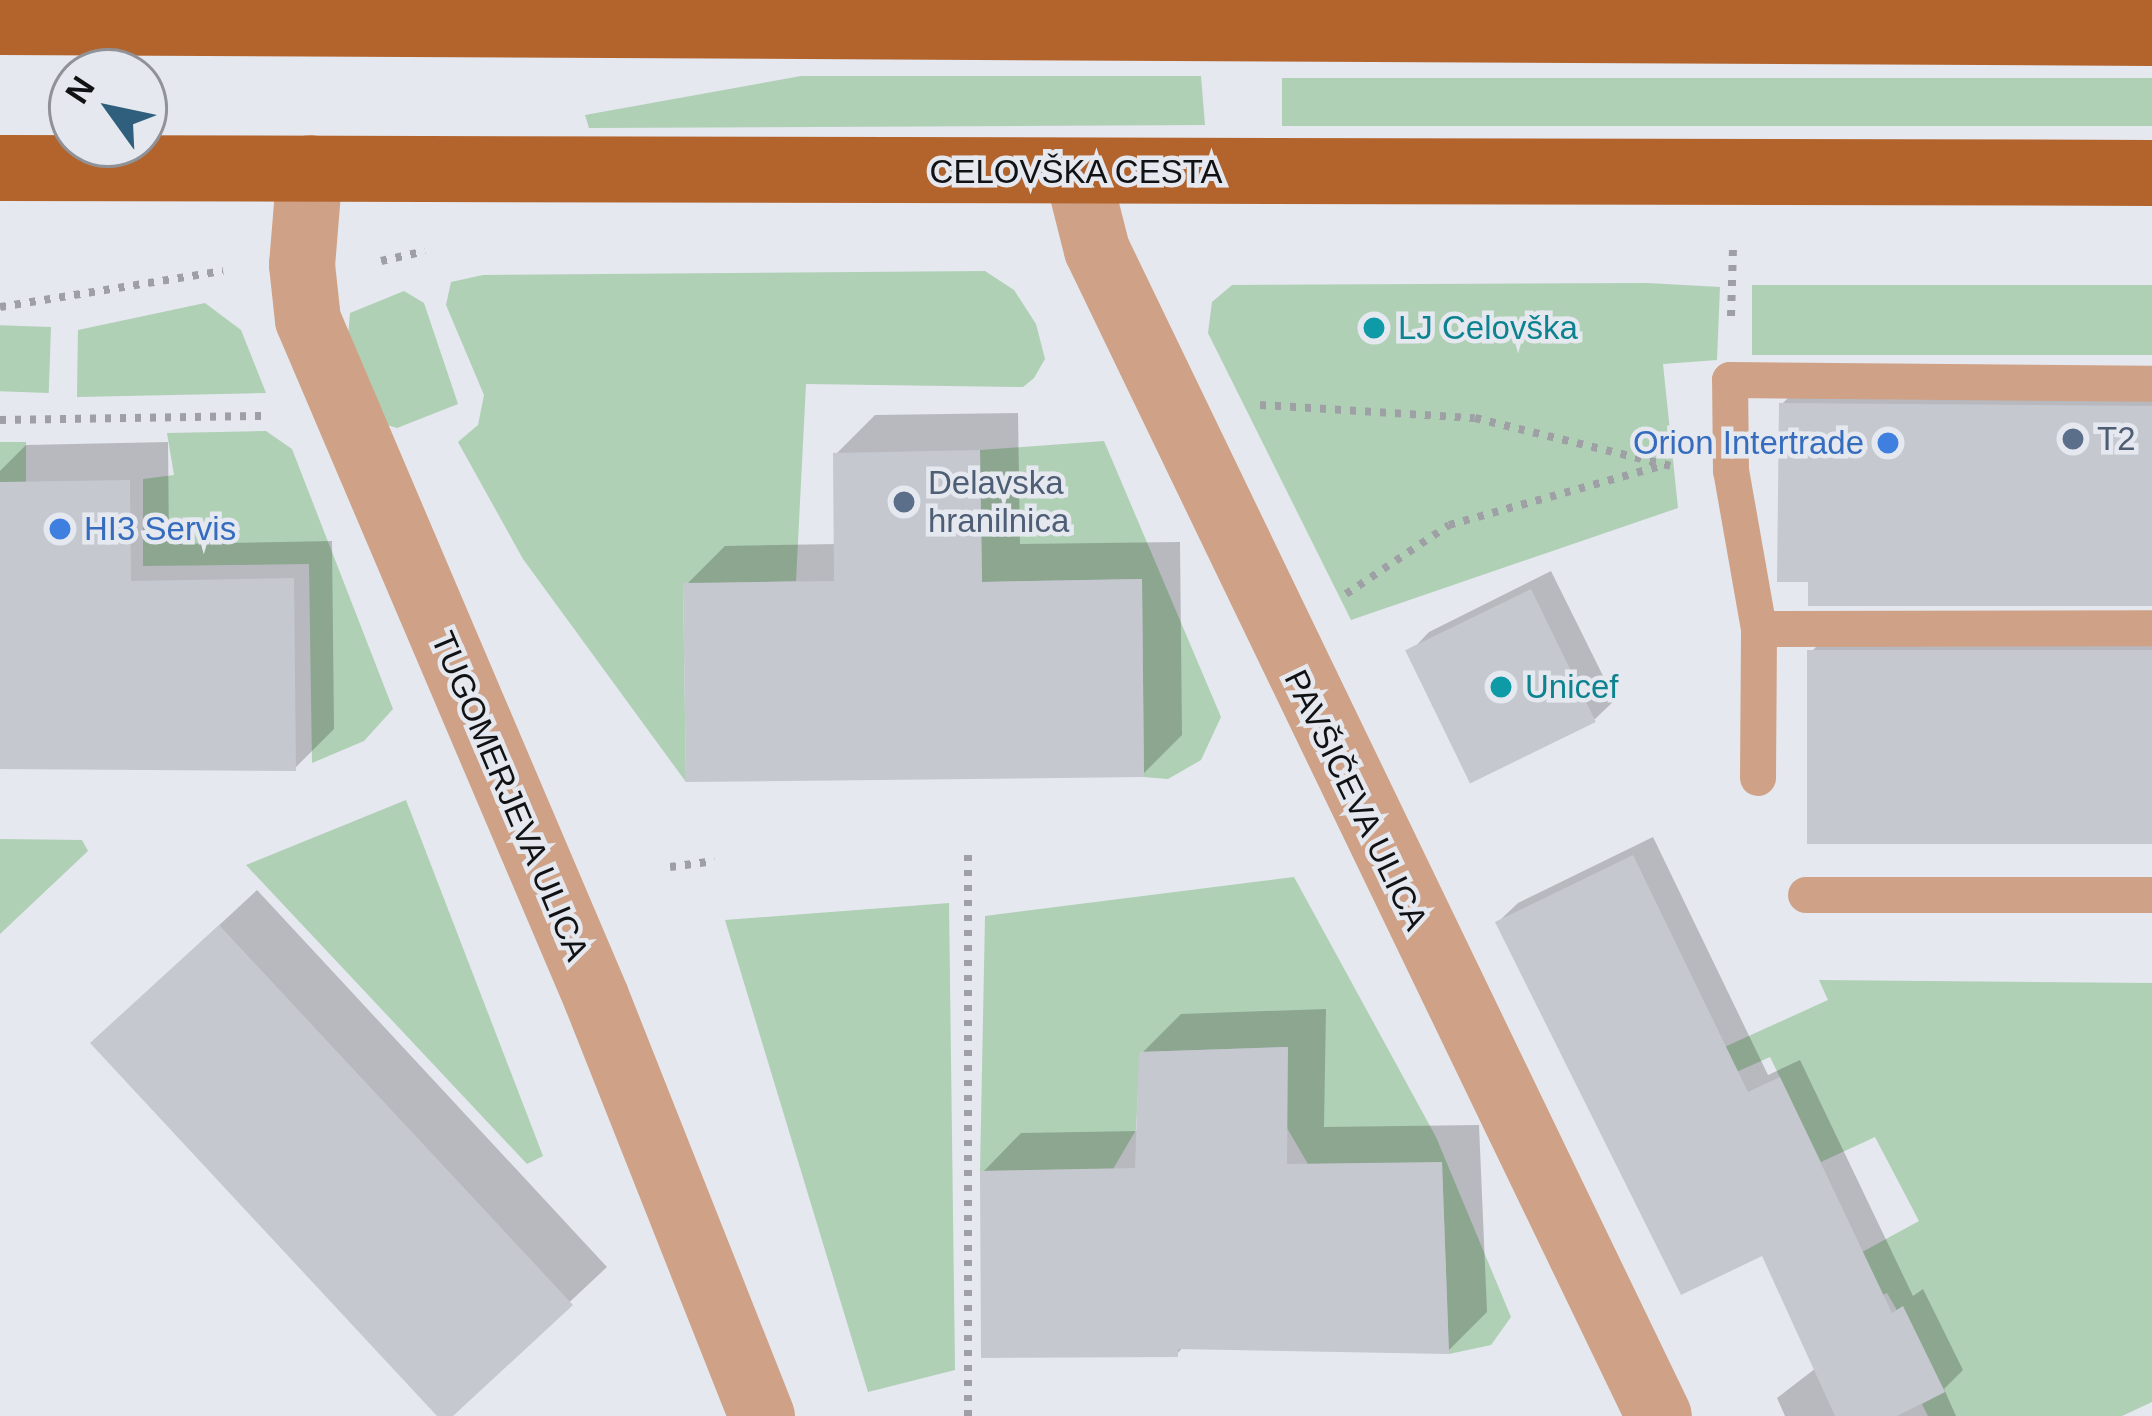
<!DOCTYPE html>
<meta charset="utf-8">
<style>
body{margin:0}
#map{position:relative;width:2152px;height:1416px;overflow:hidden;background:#e5e8ef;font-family:Arial,sans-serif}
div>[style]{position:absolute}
.green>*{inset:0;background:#afd0b5;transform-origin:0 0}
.shadow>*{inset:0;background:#0003}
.building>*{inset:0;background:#c5c8cf;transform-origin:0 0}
.path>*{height:8px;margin-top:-4px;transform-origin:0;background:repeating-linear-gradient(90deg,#9ea0a5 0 6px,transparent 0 15px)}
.lane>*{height:36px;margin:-18px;padding:0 18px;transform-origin:18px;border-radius:18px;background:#cfa287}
.street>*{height:66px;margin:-33px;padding:0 33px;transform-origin:33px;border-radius:33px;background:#cfa287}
.primary>*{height:66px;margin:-33px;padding:0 33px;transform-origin:33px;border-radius:33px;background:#b3642d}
.dots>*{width:33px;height:33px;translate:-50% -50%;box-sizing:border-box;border:6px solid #e5e8ef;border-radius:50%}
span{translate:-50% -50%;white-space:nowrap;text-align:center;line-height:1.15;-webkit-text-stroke:9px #e5e8ef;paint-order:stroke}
.street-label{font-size:33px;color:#111214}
.culture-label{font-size:33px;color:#0d838f}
.left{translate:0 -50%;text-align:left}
.service-label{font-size:33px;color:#4e5e75}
.shop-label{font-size:33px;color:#366cbe}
.right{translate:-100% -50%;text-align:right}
.north{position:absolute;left:48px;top:48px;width:120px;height:120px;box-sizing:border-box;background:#e5e8ef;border:3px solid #909297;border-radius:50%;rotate:303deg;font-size:33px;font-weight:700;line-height:48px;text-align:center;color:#111214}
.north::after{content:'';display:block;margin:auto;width:42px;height:54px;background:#2f5f7d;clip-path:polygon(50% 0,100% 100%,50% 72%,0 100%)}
</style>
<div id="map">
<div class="green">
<i style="clip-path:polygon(801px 76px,1201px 76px,1205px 125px,589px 128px,585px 115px)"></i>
<i style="left:1282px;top:78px;width:870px;height:48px"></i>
<i style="clip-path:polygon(985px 271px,1014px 290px,1036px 324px,1045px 359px,1034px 378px,1023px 387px,806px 384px,796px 581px,683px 584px,686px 782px,523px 559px,458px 442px,478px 425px,484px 395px,446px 305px,451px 282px,483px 275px)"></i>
<i style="clip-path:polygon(1647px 283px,1720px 287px,1717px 360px,1663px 364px,1678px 508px,1351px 620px,1208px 333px,1212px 302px,1232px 285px)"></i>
<i style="left:2152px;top:285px;width:70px;height:400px;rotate:90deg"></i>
<i style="clip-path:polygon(404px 291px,424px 303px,458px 404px,397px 428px,387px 425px,348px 337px,350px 313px)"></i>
<i style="clip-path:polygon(205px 303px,241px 330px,266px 393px,77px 397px,78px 330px)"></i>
<i style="left:51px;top:327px;width:66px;height:51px;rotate:92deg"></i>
<i style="clip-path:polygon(266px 431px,292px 449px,393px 709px,364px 741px,312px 763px,309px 564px,143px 566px,143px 479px,174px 475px,167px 433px)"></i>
<i style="clip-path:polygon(1104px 441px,1221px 717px,1201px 760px,1168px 779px,1144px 777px,1142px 579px,982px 582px,980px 450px)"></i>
<i style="left:26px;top:442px;width:40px;height:26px;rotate:90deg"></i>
<i style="clip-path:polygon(406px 800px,543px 1156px,527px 1164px,246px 865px)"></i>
<i style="clip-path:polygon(0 839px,82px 840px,88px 851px,0 934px)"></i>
<i style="clip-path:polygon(1294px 877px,1436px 1137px,1511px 1317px,1491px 1345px,1449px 1354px,1442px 1163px,1308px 1164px,1287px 1128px,1287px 1047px,1140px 1052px,1136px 1130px,1113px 1169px,980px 1171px,985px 916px)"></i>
<i style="clip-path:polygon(949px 903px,955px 1370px,868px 1392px,725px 920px)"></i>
<i style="clip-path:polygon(1819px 980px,2152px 983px,2152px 1402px,2122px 1416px,1928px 1416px,1922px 1404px,1944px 1392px,1887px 1293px,1861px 1304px,1842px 1263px,1919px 1221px,1875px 1137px,1821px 1162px,1770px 1057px,1609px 1129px,1597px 1105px,1828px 1000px)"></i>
</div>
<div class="shadow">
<i style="clip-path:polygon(1806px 380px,2152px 380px,2152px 602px,1811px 579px,1782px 404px)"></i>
<i style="clip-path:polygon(1018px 413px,1020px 544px,1180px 542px,1182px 735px,1143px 774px,686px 585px,725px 546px,836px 544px,836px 454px,875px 415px)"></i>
<i style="clip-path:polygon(168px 442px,169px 544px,332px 541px,334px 729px,295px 768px,0 768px,0 471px,26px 445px)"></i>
<i style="clip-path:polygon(1551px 571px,1615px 700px,1595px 719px,1410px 652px,1429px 632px)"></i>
<i style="clip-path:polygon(2152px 627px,2152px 841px,1810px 653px,1835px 628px)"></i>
<i style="clip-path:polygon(1653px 837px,1768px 1075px,1800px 1060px,1913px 1296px,1923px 1289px,1963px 1370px,1944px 1389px,1956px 1416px,1785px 1416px,1777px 1398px,1816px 1368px,1764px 1252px,1498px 922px,1518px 903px)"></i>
<i style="clip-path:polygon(257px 890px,607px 1267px,448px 1416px,131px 1007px)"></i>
<i style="clip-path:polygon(1326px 1009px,1324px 1127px,1479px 1125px,1487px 1312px,1448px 1351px,1184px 1346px,1177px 1354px,983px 1172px,1021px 1133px,1139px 1131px,1142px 1053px,1181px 1014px)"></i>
</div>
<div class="building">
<i style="clip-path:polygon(1779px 403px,2152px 406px,2152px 606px,1808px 606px,1808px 582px,1777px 582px)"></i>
<i style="clip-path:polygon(980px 450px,982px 582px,1142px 579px,1144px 777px,686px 782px,683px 583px,834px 581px,833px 453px)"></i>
<i style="clip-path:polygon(130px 480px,131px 581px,294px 578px,296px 771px,0 769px,0 482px)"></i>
<i style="left:1531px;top:589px;width:148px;height:140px;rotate:64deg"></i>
<i style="left:2152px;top:650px;width:194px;height:345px;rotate:90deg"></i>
<i style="clip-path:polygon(1633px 855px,1748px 1092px,1780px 1077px,1892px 1313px,1903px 1306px,1945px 1392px,1897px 1416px,1835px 1416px,1762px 1256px,1681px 1295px,1495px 922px)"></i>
<i style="clip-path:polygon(219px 925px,573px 1305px,453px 1416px,437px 1416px,90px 1043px)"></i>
<i style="clip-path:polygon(1288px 1047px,1287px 1164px,1442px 1162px,1449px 1354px,1178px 1349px,1178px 1357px,981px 1358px,980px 1171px,1135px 1168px,1139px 1052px)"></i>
</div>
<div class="path">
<i style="left:381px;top:261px;width:45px;rotate:-12.8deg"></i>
<i style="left:0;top:307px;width:226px;rotate:-9.2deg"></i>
<i style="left:1731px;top:316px;width:69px;rotate:-88.3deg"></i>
<i style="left:1260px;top:405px;width:215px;rotate:3.5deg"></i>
<i style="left:1475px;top:418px;width:201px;rotate:13.8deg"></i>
<i style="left:0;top:420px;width:262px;rotate:-0.9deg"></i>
<i style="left:1346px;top:594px;width:124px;rotate:-33.8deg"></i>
<i style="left:1449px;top:525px;width:220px;rotate:-15.6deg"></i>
<i style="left:670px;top:867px;width:45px;rotate:-7.6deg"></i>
<i style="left:968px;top:1416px;width:566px;rotate:-90deg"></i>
</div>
<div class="lane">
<i style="left:1759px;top:629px;width:160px;rotate:-100deg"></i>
<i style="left:1731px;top:471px;width:91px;rotate:-90.6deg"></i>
<i style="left:1730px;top:380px;width:422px;rotate:0.5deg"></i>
<i style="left:1758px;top:778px;width:149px;rotate:-89.6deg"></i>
<i style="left:1759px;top:629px;width:393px;rotate:-0.1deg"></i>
<i style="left:1806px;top:895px;width:346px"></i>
</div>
<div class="street">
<i style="left:310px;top:168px;width:97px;rotate:94.7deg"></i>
<i style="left:302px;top:265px;width:55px;rotate:83.8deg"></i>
<i style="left:308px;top:320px;width:736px;rotate:66.95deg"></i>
<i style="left:596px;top:997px;width:451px;rotate:68.4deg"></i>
<i style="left:1078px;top:175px;width:77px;rotate:75.8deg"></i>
<i style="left:1097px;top:250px;width:1294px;rotate:64.27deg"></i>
</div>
<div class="primary">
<i style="left:0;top:22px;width:2152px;rotate:0.29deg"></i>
<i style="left:0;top:168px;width:2152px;rotate:0.13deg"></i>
</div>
<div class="dots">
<i style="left:1374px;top:328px;background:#0f9aa8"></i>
<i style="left:2073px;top:439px;background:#5c6f8a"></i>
<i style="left:1888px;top:443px;background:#3f7fe0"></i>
<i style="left:904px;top:502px;background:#5c6f8a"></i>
<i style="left:60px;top:529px;background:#3f7fe0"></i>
<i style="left:1501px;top:687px;background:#0f9aa8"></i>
</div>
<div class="street-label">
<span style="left:1076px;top:172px">CELOVŠKA CESTA</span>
<span style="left:510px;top:796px;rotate:67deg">TUGOMERJEVA ULICA</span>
<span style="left:1356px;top:800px;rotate:64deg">PAVŠIČEVA ULICA</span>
</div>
<div class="culture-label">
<span class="left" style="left:1398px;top:328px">LJ Celovška</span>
<span class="left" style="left:1525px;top:687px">Unicef</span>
</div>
<div class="service-label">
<span class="left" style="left:2097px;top:439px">T2</span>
<span class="left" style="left:928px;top:502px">Delavska<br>hranilnica</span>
</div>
<div class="shop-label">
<span class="right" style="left:1864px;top:443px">Orion Intertrade</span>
<span class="left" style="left:84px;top:529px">HI3 Servis</span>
</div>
<div class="north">N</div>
</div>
